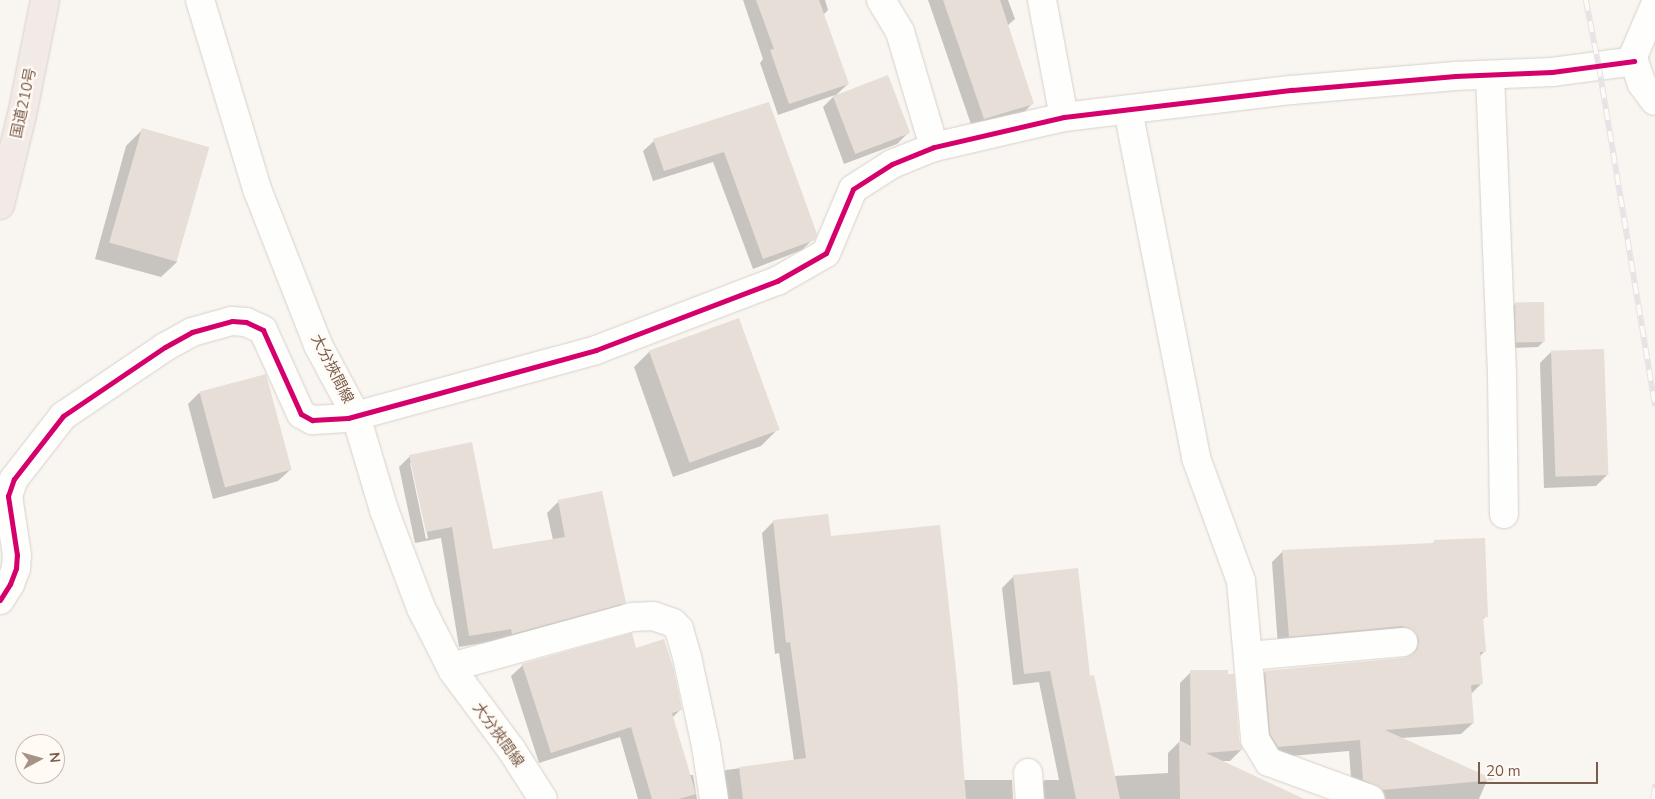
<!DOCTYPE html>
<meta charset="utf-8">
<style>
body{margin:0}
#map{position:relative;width:1655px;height:799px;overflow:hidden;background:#f9f5f0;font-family:"Nunito Sans","Noto Sans JP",sans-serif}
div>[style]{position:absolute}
.shadow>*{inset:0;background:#0003}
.building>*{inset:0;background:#e6ded7;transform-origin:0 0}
.roads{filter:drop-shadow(0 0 1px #d7d1cb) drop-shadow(0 0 1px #d7d1cb)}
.street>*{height:28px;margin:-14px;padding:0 14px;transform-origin:14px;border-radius:14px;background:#fefefd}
.secondary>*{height:28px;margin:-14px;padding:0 14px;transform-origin:14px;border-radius:14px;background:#fefefd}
.highway>*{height:28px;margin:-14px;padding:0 14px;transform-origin:14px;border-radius:14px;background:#f2eae7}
.rail>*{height:5.5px;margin-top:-2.75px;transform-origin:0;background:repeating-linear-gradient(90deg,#fffaf3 0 11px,#e6e3e7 0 22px);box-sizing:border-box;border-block:1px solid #e6e3e7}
.cycleway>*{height:5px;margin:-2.5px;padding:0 2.5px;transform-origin:2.5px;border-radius:2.5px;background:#d6006c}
span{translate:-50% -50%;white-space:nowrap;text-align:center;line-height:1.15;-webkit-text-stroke:4.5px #fffaf3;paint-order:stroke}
.street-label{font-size:15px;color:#7a5c4d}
.north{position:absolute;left:15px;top:734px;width:50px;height:50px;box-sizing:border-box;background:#fffaf3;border:1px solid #cabbb1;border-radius:50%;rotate:84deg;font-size:14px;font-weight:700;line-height:20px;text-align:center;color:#7a5c4d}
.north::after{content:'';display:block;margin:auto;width:18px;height:22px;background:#a69286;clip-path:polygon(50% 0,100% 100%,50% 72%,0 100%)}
.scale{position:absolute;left:1478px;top:762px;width:120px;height:22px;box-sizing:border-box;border:2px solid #7a5c4d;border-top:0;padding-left:6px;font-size:15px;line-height:18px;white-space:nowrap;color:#7a5c4d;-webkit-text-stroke:4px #fffaf3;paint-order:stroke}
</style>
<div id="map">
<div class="shadow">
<i style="clip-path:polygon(743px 0,825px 0,828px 10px,823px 15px,848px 84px,835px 96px,908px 133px,897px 144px,844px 164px,823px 107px,835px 95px,778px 115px,760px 63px,763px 59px)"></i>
<i style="clip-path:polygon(928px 0,1008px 0,1015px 19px,1007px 26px,1032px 104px,1021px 115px,973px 130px)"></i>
<i style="clip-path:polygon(768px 104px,813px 239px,802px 250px,753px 269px,713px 162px,653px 181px,643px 151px,654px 141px)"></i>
<i style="clip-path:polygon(142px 130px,177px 262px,161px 277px,95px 259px,126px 146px)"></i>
<i style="clip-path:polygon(1515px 304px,1544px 341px,1538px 347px,1511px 348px,1510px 310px)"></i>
<i style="clip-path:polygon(650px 351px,777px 430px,761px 446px,673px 477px,634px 367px)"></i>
<i style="clip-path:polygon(1551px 352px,1607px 475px,1596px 486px,1544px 488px,1540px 363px)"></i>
<i style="clip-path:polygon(199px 393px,290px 470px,278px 481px,213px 499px,188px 404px)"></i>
<i style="clip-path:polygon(evenodd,410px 456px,492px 550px,553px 540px,547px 513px,558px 502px,624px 602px,613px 614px,500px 640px,459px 647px,441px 538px,415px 543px,399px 467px,410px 456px,410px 463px,412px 463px,428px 538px,426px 539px,410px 463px)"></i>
<i style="clip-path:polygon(774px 521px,830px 537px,963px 780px,1012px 780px,1013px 799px,717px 799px,714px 781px,726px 770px,794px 761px,779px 653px,775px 654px,762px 533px)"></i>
<i style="clip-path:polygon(1434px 542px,1486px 616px,1482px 620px,1485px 651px,1479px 657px,1481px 684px,1471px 694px,1473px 723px,1461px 734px,1401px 738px,1488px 778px,1479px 799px,1369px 799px,1352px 791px,1349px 751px,1267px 758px,1254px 684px,1265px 672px,1407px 658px,1408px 652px,1278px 647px,1272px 562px,1283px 551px,1432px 544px)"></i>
<i style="clip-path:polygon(1014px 576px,1089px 677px,1114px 776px,1168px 773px,1168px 753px,1180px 741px,1180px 683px,1191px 672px,1238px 741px,1242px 749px,1230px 761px,1221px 761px,1301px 799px,1033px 799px,1033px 791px,1045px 780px,1059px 780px,1039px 682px,1013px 685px,1002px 588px)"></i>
<i style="clip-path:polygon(635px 650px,681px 709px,672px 718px,689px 775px,693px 775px,697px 799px,638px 799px,620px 737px,539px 763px,511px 676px,523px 665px)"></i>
</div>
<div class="building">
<i style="clip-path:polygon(756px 0,819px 0,849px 84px,789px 104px,770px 50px,774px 49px)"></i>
<i style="clip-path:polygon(943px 0,1000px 0,1034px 104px,984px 119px)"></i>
<i style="left:888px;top:75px;width:62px;height:59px;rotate:69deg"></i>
<i style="clip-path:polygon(769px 102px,817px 234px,815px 240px,763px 259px,724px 152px,664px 171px,653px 139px)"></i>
<i style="left:142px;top:128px;width:70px;height:119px;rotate:16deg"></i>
<i style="left:1544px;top:302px;width:40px;height:29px;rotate:89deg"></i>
<i style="left:739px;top:318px;width:119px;height:96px;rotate:70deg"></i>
<i style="left:1604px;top:349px;width:126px;height:53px;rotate:88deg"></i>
<i style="left:266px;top:374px;width:99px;height:69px;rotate:75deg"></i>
<i style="clip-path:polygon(472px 442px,493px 549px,565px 537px,558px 500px,602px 491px,626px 603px,512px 634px,511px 629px,469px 636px,452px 527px,426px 532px,409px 455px)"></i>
<i style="clip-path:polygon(828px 514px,831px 536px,940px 525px,957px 680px,966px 799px,743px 799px,739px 767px,806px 758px,790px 642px,786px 643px,773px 520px)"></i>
<i style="clip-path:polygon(1485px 538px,1488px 617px,1483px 617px,1486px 652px,1480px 652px,1483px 684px,1471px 685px,1474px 723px,1385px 730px,1495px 780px,1382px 790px,1363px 780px,1360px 740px,1278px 747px,1270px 734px,1265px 671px,1404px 658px,1412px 654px,1417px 649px,1419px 641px,1415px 633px,1409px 628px,1402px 626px,1289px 637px,1282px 550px,1434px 543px,1434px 540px)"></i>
<i style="clip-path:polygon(1078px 568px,1090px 676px,1094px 675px,1120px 799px,1076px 799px,1050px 671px,1024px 674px,1013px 575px)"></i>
<i style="clip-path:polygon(632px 633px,636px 648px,664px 639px,673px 667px,682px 710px,672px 713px,696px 794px,679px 799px,652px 799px,631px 727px,551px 753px,522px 664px)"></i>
<i style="clip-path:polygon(1190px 670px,1228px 670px,1228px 674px,1234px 674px,1239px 740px,1243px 750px,1206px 753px,1304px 799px,1180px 799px,1179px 740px,1191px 746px)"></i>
</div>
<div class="roads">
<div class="street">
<i style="left:881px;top:0;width:37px;rotate:59deg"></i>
<i style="left:900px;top:32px;width:120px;rotate:73.5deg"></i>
<i style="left:1042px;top:0;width:119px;rotate:79.4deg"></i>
<i style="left:1655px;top:5px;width:53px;rotate:113.2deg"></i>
<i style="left:1634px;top:54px;width:7px;rotate:90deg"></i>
<i style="left:1634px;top:61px;width:24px;rotate:71deg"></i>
<i style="left:1642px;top:84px;width:21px;rotate:53deg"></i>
<i style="left:1490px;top:75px;width:300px;rotate:87.7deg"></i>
<i style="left:1502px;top:375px;width:139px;rotate:89.2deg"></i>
<i style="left:1128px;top:110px;width:355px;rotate:78.9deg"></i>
<i style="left:1196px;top:458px;width:131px;rotate:69.9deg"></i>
<i style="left:1241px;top:581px;width:159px;rotate:84.9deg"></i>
<i style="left:1255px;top:739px;width:27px;rotate:59deg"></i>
<i style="left:1269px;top:762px;width:108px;rotate:20.1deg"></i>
<i style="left:0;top:600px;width:19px;rotate:-58deg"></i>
<i style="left:10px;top:584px;width:17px;rotate:-69deg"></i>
<i style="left:16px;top:568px;width:13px;rotate:-86deg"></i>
<i style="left:17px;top:555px;width:60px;rotate:-98.7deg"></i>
<i style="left:8px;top:496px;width:18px;rotate:-71deg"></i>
<i style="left:14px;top:479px;width:80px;rotate:-52.1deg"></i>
<i style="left:63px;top:416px;width:123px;rotate:-34.1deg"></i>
<i style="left:165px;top:347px;width:31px;rotate:-29deg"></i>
<i style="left:192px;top:332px;width:41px;rotate:-15.4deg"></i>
<i style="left:232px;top:321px;width:14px;rotate:4deg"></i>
<i style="left:246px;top:322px;width:19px;rotate:25deg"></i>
<i style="left:263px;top:330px;width:92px;rotate:65.7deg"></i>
<i style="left:301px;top:414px;width:13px;rotate:29deg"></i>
<i style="left:312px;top:420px;width:36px;rotate:-3deg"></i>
<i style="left:348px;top:418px;width:257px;rotate:-15.3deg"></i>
<i style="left:596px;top:350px;width:194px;rotate:-20.9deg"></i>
<i style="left:777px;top:281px;width:56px;rotate:-29.7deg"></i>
<i style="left:826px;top:253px;width:69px;rotate:-67.1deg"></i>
<i style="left:853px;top:189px;width:46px;rotate:-32.7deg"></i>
<i style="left:892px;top:164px;width:45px;rotate:-22deg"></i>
<i style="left:934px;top:147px;width:133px;rotate:-13deg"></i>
<i style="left:1064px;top:117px;width:230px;rotate:-6.8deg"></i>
<i style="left:1292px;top:90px;width:164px;rotate:-4.9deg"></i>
<i style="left:1455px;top:76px;width:97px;rotate:-2.4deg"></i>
<i style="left:1552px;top:72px;width:83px;rotate:-7.6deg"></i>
<i style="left:1249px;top:656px;width:155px;rotate:-5.2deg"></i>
<i style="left:451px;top:667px;width:189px;rotate:-15.4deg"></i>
<i style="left:633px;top:617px;width:20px;rotate:-3deg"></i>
<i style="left:653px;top:616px;width:21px;rotate:19deg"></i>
<i style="left:673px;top:623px;width:8px;rotate:45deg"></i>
<i style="left:679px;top:629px;width:29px;rotate:74deg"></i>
<i style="left:687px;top:657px;width:91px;rotate:77.9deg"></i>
<i style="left:706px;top:746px;width:54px;rotate:81.4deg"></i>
<i style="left:1028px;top:773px;width:26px;rotate:86deg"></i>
</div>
<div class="secondary">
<i style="left:200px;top:0;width:197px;rotate:73.2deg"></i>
<i style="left:257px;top:189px;width:168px;rotate:68.6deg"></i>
<i style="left:318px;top:345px;width:81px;rotate:61.8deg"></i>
<i style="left:356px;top:416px;width:98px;rotate:73.4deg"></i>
<i style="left:384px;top:510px;width:105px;rotate:69.3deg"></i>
<i style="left:421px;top:608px;width:71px;rotate:63.1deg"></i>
<i style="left:453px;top:671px;width:97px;rotate:53.4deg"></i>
<i style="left:511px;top:749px;width:59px;rotate:57.4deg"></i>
</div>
<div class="highway">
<i style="left:0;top:205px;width:93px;rotate:-76.3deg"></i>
<i style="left:22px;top:115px;width:117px;rotate:-78.7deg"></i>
</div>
</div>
<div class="rail">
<i style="left:1586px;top:0;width:67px;rotate:78.9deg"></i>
<i style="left:1599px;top:66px;width:345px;rotate:80.6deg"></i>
<i style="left:1653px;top:799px;width:15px;rotate:-82deg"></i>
</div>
<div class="cycleway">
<i style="left:0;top:600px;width:19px;rotate:-58deg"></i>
<i style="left:10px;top:584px;width:17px;rotate:-69deg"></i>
<i style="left:16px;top:568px;width:13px;rotate:-86deg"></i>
<i style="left:17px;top:555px;width:60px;rotate:-98.7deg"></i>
<i style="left:8px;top:496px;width:18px;rotate:-71deg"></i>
<i style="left:14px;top:479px;width:80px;rotate:-52.1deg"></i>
<i style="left:63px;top:416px;width:123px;rotate:-34.1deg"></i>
<i style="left:165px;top:347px;width:31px;rotate:-29deg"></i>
<i style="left:192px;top:332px;width:41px;rotate:-15.4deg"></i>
<i style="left:232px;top:321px;width:14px;rotate:4deg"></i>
<i style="left:246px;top:322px;width:19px;rotate:25deg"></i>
<i style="left:263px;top:330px;width:92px;rotate:65.7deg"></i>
<i style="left:301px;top:414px;width:13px;rotate:29deg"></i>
<i style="left:312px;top:420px;width:36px;rotate:-3deg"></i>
<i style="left:348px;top:418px;width:257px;rotate:-15.3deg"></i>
<i style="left:596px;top:350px;width:194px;rotate:-20.9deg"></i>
<i style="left:777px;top:281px;width:56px;rotate:-29.7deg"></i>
<i style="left:826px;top:253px;width:69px;rotate:-67.1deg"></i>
<i style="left:853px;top:189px;width:46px;rotate:-32.7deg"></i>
<i style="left:892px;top:164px;width:45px;rotate:-22deg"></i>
<i style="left:934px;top:147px;width:133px;rotate:-13deg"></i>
<i style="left:1064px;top:117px;width:230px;rotate:-6.8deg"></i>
<i style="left:1292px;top:90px;width:164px;rotate:-4.9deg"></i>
<i style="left:1455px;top:76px;width:97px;rotate:-2.4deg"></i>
<i style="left:1552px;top:72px;width:83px;rotate:-7.6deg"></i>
</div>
<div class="street-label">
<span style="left:24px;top:103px;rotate:-78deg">国道210号</span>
<span style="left:332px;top:369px;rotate:63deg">大分挾間線</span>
<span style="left:498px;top:735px;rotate:54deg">大分挾間線</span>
</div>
<div class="north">N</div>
<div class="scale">20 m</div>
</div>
